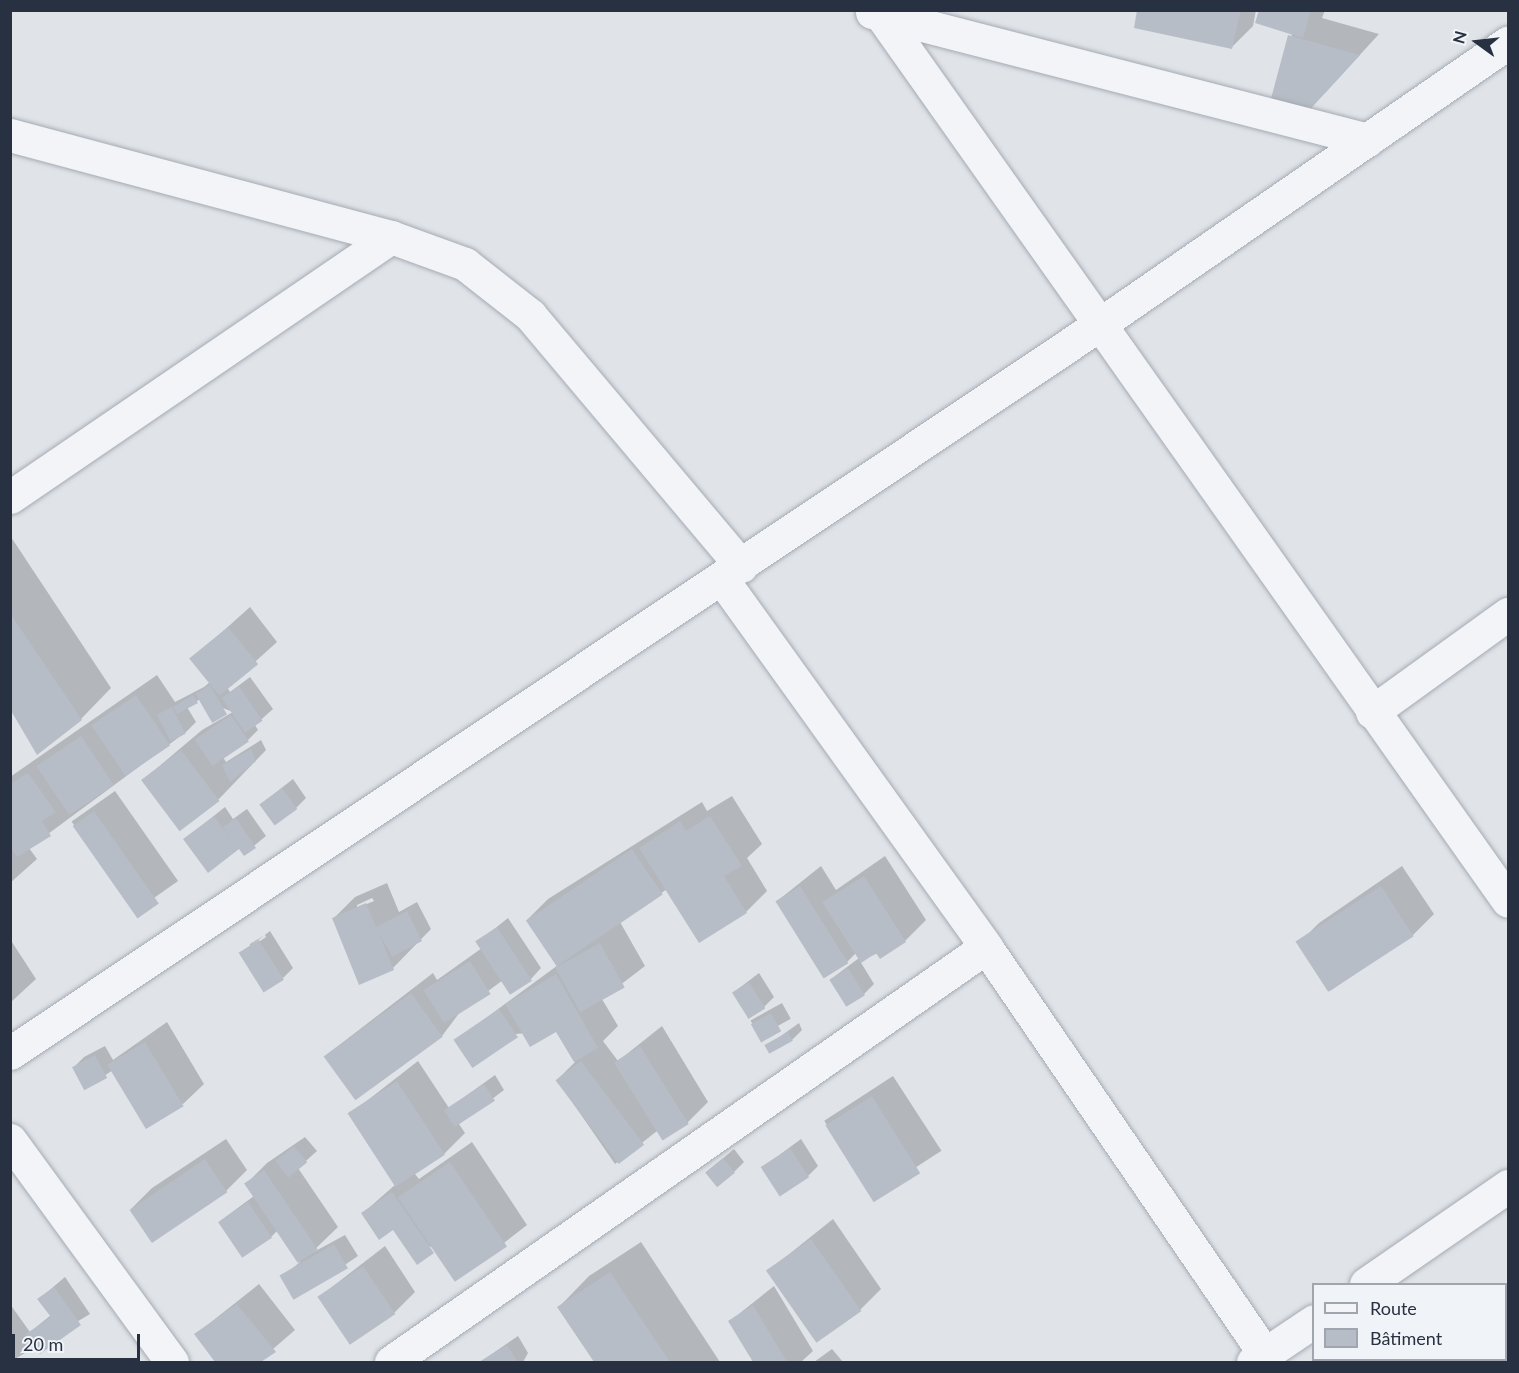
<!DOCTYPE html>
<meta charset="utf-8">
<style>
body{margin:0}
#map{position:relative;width:1519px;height:1373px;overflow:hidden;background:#e0e4e9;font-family:Lato,sans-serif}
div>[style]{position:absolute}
.shadow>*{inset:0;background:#0003;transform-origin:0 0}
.building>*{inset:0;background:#b7bdc6;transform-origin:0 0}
.roads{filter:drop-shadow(0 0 2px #a5abb3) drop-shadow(0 0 2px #a5abb3)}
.minor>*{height:33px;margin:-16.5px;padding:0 16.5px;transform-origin:16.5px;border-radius:16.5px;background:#f3f4f8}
span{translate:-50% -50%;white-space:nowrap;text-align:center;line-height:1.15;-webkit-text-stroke:6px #f0f3f7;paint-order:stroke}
.frame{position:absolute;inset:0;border:12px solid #283141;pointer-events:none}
.legend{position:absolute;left:1312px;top:1283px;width:195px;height:78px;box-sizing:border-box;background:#f0f3f7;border:2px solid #a0a5ae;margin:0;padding:8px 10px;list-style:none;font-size:18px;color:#283141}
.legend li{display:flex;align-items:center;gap:12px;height:30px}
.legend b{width:30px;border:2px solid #a0a5ae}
.north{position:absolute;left:1447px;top:12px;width:60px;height:60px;-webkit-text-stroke:4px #f0f3f7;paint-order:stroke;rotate:285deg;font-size:16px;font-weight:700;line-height:24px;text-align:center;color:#283141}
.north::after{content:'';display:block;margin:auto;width:21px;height:27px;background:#283141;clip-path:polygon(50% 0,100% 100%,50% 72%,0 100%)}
.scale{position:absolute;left:12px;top:1334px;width:128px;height:27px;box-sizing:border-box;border:3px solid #283141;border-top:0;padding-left:8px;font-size:18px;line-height:21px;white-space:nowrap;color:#283141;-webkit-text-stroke:4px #f0f3f7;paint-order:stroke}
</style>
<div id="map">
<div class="shadow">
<i style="clip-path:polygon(1139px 10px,1256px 10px,1253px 26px,1232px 47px)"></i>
<i style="clip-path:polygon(1260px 10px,1325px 10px,1322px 18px,1379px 34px,1325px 93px,1291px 34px)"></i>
<i style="clip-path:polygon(11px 537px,111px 688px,81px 719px,10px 706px)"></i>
<i style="clip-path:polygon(250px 607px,277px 642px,227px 687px,230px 692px,250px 677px,273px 709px,255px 725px,258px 730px,248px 740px,223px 757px,226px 762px,261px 740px,266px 750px,218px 800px,143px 780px,202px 730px,233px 712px,200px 699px,187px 707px,196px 722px,186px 732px,29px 848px,37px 859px,10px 883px,10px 777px,157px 675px,175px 702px,204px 687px,210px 682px,192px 659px)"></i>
<i style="clip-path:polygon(293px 779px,306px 798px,296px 808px,261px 804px)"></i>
<i style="left:115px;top:791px;width:110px;height:53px;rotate:55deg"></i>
<i style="clip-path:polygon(732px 796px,762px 844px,747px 858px,767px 891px,746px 912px,700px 941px,667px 889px,620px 922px,645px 966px,602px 999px,618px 1026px,603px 1041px,618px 1061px,662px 1026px,708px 1102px,687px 1123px,657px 1131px,615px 1164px,557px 1080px,575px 1062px,557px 1030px,456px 1040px,569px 957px,527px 920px,548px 899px,702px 802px,707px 811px)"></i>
<i style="clip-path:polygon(225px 807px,233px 819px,247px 809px,266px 836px,244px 854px,240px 847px,185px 839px)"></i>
<i style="clip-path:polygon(885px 856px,926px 920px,905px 941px,860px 961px,874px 984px,864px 994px,831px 979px,859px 958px,856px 953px,844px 965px,776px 902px,821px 866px,836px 890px)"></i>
<i style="clip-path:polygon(1402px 866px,1434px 914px,1413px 935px,1330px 991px,1298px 944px,1319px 923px)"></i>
<i style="clip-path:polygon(evenodd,387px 883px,399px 912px,417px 902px,431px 929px,393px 968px,334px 918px,355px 897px,387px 883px,372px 898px,374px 901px,357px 908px,357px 905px,372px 898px)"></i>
<i style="clip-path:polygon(508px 918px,541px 968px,531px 979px,503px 980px,460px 1012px,442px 1036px,325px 1056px,433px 973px,437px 980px,482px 948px,478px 942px)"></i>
<i style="clip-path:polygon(evenodd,270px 931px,293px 968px,283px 978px,241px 953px,270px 931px,265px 935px,266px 937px,250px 948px,250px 944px,265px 935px)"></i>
<i style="clip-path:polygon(10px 939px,36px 979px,10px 1003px)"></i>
<i style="clip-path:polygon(759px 973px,774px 997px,764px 1007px,734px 992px)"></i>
<i style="left:782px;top:1003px;width:18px;height:36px;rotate:61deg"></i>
<i style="clip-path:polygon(167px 1022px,204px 1084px,183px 1104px,113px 1070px,86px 1088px,74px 1067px,84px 1057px,105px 1046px,113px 1060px)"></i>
<i style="clip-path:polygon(799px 1023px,802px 1030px,792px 1040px,767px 1046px)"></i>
<i style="clip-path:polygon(418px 1061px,449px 1108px,495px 1075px,504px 1090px,459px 1124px,465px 1133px,444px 1154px,415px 1174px,419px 1179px,472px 1142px,527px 1225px,456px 1280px,435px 1249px,363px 1213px,396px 1184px,350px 1114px)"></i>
<i style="left:893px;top:1076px;width:89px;height:82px;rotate:57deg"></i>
<i style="clip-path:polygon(305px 1137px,317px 1151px,298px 1168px,338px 1227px,310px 1254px,345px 1235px,358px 1256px,296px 1298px,282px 1277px,300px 1262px,278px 1230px,271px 1237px,220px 1221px,254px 1196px,246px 1184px,267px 1163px)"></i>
<i style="clip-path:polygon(226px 1139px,247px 1170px,226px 1191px,131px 1209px,152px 1188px)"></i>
<i style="clip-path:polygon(801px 1139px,818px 1166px,808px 1176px,763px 1167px)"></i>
<i style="clip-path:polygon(734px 1149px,744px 1162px,734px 1172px,707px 1172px)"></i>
<i style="clip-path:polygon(833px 1219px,881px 1289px,860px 1310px,768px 1271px)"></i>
<i style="clip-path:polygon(641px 1242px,720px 1362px,596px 1362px,559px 1307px,589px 1276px)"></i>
<i style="clip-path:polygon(385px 1246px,415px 1292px,394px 1313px,319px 1297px)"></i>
<i style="clip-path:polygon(65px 1277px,90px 1314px,10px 1362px,10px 1304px,30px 1332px,51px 1315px,39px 1299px)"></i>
<i style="clip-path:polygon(259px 1284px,295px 1330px,258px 1362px,216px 1362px,196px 1334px)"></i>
<i style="clip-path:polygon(774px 1286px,813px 1351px,801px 1362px,754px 1362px,730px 1321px)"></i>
<i style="clip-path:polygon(518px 1336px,528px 1353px,523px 1362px,480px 1362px)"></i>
<i style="clip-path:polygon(832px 1349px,843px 1362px,814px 1362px)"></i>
<i style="clip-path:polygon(1396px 1360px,1418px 1360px,1420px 1362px,1392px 1362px)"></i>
</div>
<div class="building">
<i style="clip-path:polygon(1137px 10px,1241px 10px,1232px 49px,1134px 28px)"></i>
<i style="clip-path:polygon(1259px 10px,1311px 10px,1303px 38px,1255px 23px)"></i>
<i style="clip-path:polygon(1288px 35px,1360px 55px,1304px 116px,1269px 106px)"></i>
<i style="clip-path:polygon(10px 613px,82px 720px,37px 755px,10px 709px)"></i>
<i style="left:228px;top:627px;width:48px;height:50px;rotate:51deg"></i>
<i style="left:210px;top:685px;width:34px;height:17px;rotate:60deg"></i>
<i style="left:239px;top:686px;width:42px;height:21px;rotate:56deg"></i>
<i style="left:136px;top:695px;width:61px;height:54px;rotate:56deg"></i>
<i style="clip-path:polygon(193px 695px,198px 703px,177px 714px,173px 707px)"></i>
<i style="left:172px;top:707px;width:30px;height:17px;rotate:63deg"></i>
<i style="left:231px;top:715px;width:32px;height:44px;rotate:56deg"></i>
<i style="left:81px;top:736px;width:59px;height:54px;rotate:56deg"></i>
<i style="clip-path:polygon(251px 749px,256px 761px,230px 782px,222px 765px)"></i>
<i style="left:181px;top:750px;width:64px;height:50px;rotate:53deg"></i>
<i style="clip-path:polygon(28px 773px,56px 812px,42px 821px,51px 836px,17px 857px,10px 847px,10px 784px)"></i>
<i style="left:282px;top:788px;width:26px;height:28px;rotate:54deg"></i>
<i style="left:94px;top:811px;width:113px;height:26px;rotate:55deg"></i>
<i style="clip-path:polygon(214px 816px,233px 842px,223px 827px,236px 818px,256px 848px,244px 856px,239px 849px,208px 873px,183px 839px)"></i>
<i style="clip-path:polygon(710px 816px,742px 866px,724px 876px,747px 913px,699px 943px,639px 848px,680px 821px,686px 831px)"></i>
<i style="left:632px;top:849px;width:55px;height:128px;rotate:56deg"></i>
<i style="clip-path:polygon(864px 876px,906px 942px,880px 959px,876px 953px,861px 963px,822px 902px)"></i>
<i style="left:800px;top:886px;width:91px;height:29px;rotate:58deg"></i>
<i style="left:1381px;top:886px;width:60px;height:102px;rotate:57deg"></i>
<i style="clip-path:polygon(366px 903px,376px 927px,407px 911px,422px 941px,392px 957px,378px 931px,394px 970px,359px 985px,332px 918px)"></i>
<i style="left:497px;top:927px;width:64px;height:26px;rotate:57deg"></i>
<i style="left:259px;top:940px;width:47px;height:24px;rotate:58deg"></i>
<i style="left:600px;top:943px;width:51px;height:51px;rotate:61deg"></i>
<i style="left:470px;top:961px;width:39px;height:55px;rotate:58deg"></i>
<i style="left:848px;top:968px;width:32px;height:22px;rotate:58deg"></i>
<i style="clip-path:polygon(556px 974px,598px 1048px,574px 1062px,556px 1032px,530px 1047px,505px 1004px)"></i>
<i style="left:749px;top:982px;width:31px;height:20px;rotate:58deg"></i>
<i style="left:411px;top:993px;width:54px;height:108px;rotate:54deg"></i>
<i style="left:499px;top:1009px;width:34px;height:55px;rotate:56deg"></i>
<i style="left:771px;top:1013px;width:21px;height:23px;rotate:61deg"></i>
<i style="left:788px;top:1032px;width:10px;height:27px;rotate:61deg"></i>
<i style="left:145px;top:1042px;width:75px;height:44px;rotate:59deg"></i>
<i style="left:640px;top:1046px;width:92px;height:31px;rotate:58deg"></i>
<i style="left:95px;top:1055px;width:26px;height:26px;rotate:62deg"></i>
<i style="left:581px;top:1061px;width:105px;height:32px;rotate:53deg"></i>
<i style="left:397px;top:1081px;width:88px;height:59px;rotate:57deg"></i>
<i style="left:484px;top:1084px;width:20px;height:48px;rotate:57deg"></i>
<i style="left:872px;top:1096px;width:91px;height:55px;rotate:58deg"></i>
<i style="left:294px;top:1146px;width:21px;height:24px;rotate:51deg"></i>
<i style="left:790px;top:1148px;width:35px;height:35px;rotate:57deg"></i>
<i style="left:723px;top:1158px;width:19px;height:23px;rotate:51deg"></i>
<i style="left:205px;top:1159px;width:40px;height:91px;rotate:56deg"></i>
<i style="left:450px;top:1162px;width:102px;height:63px;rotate:56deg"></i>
<i style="left:264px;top:1170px;width:96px;height:24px;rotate:56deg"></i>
<i style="clip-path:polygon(392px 1192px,434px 1253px,417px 1265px,393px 1230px,379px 1240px,361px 1213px)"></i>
<i style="left:248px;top:1202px;width:43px;height:36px;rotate:56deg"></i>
<i style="left:811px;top:1239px;width:88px;height:55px;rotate:55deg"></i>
<i style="left:334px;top:1244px;width:28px;height:63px;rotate:60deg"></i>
<i style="left:363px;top:1266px;width:58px;height:55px;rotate:56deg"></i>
<i style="clip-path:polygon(610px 1272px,670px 1362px,594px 1362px,557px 1307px)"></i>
<i style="clip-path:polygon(54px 1287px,81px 1325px,40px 1354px,26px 1334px,51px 1317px,37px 1299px)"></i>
<i style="clip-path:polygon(237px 1304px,276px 1352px,261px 1362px,215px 1362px,194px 1334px)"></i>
<i style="clip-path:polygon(753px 1305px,787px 1362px,753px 1362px,728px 1321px)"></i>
<i style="clip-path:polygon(507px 1345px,518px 1362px,479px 1362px)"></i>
</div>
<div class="roads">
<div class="minor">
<i style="left:872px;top:12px;width:512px;rotate:14.47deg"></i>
<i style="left:881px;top:15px;width:1085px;rotate:54.71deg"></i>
<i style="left:10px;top:135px;width:394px;rotate:15deg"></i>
<i style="left:391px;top:237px;width:79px;rotate:20deg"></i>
<i style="left:465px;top:264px;width:83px;rotate:38.1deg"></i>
<i style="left:530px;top:315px;width:328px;rotate:49.9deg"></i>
<i style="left:10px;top:497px;width:461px;rotate:-34.3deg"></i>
<i style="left:722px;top:579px;width:453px;rotate:54.3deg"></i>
<i style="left:986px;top:947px;width:494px;rotate:55.6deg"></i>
<i style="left:1372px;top:712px;width:168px;rotate:-35.8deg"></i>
<i style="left:10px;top:1053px;width:1315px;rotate:-33.77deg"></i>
<i style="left:1103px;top:322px;width:492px;rotate:-34.6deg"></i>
<i style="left:10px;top:1140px;width:275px;rotate:53.9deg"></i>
<i style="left:1366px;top:1284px;width:173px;rotate:-34.6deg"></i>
<i style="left:391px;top:1362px;width:725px;rotate:-34.89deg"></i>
<i style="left:1253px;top:1362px;width:73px;rotate:-33.9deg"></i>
</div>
</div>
<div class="frame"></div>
<ul class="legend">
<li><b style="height:8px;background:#f3f4f8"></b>Route</li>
<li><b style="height:16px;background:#b7bdc6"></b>Bâtiment</li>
</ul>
<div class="north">N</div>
<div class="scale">20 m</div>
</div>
